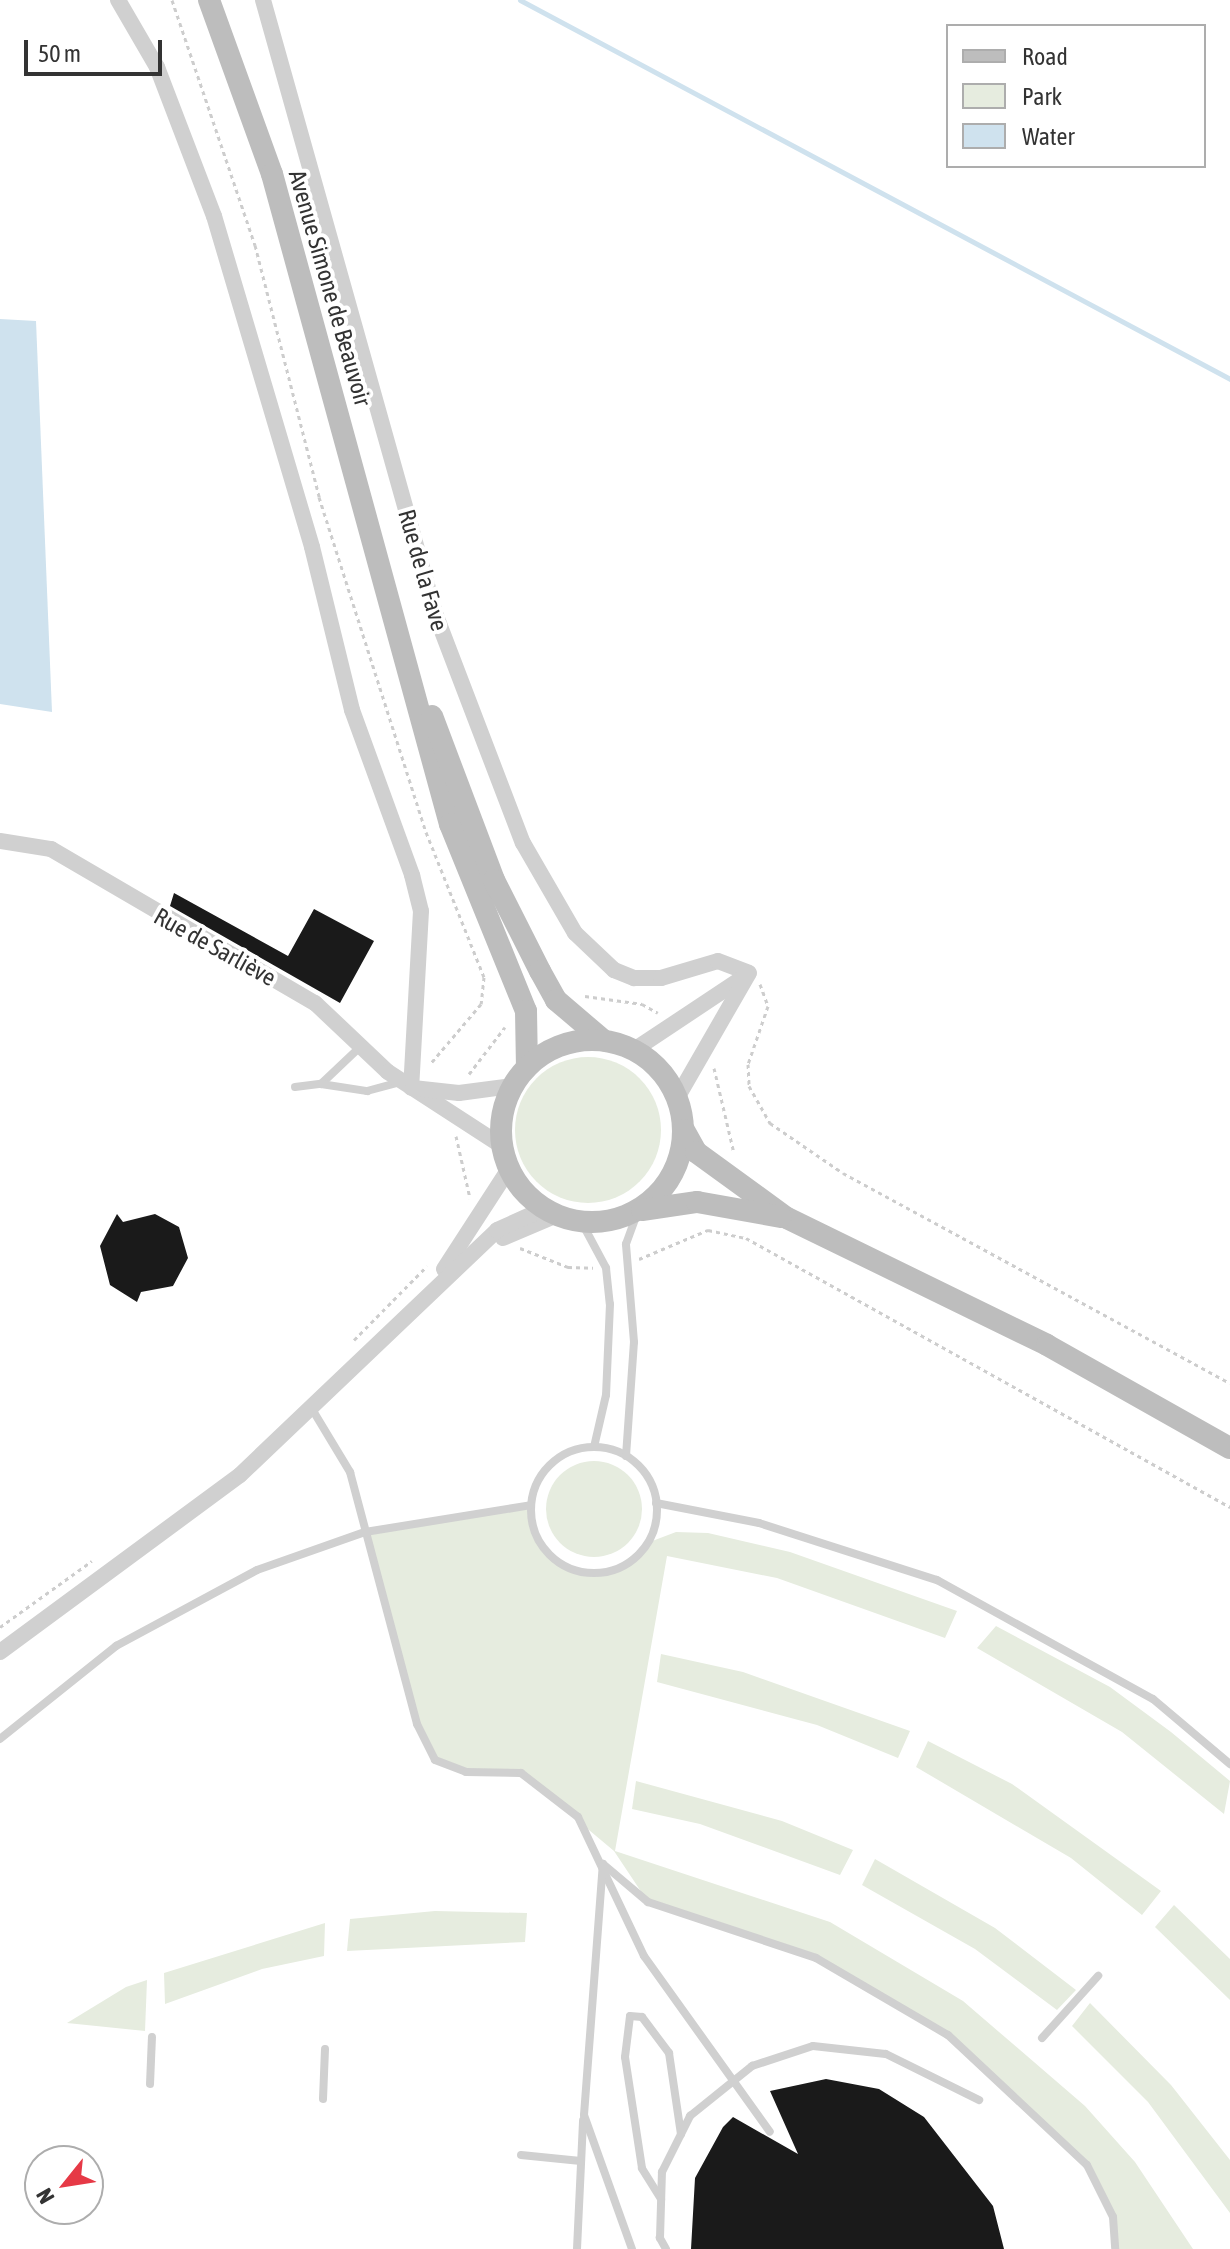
<!DOCTYPE html>
<meta charset="utf-8">
<style>
body{margin:0}
#map{position:relative;width:1230px;height:2249px;overflow:hidden;background:#fff;font-family:"Asap Condensed",sans-serif}
div>[style]{position:absolute}
.green>*{inset:0;background:#e6ecdf}
.round{border-radius:50%}
.water>*{inset:0;background:#cfe2ee}
.stream>*{height:5px;margin:-2.5px;padding:0 2.5px;transform-origin:2.5px;border-radius:2.5px;background:#cfe2ee}
.building>*{inset:0;background:#1a1a1a}
.path>*{height:3px;margin-top:-1.5px;transform-origin:0;background:repeating-linear-gradient(90deg,#cdcdcd 0 4px,transparent 0 8px)}
.service>*{height:8px;margin:-4px;padding:0 4px;transform-origin:4px;border-radius:4px;background:#d0d0d0}
.service>.ring{margin:-4px;padding:0;box-sizing:content-box;background:none;border:8px solid #d0d0d0;border-radius:50%}
.minor>*{height:16px;margin:-8px;padding:0 8px;transform-origin:8px;border-radius:8px;background:#d0d0d0}
.secondary>*{height:22px;margin:-11px;padding:0 11px;transform-origin:11px;border-radius:11px;background:#bdbdbd}
.secondary>.ring{margin:-11px;padding:0;box-sizing:content-box;background:none;border:22px solid #bdbdbd;border-radius:50%}
span{translate:-50% -50%;white-space:nowrap;text-align:center;line-height:1.15;-webkit-text-stroke:8px #fff;paint-order:stroke}
.street-label{font-size:24px;color:#333}
.legend{position:absolute;left:946px;top:24px;width:260px;height:144px;box-sizing:border-box;background:#fff;border:2px solid #adadad;margin:0;padding:10px 14px;list-style:none;font-size:24px;color:#333}
.legend li{display:flex;align-items:center;gap:16px;height:40px}
.legend b{width:40px;border:2px solid #adadad}
.north{position:absolute;left:24px;top:2145px;width:80px;height:80px;box-sizing:border-box;background:#fff;border:2px solid #adadad;border-radius:50%;rotate:240deg;font-size:22px;font-weight:700;line-height:32px;text-align:center;color:#333}
.north::after{content:'';display:block;margin:auto;width:28px;height:36px;background:#e63946;clip-path:polygon(50% 0,100% 100%,50% 72%,0 100%)}
.scale{position:absolute;left:24px;top:40px;width:138px;height:36px;box-sizing:border-box;border:4px solid #333;border-top:0;padding-left:10px;font-size:24px;line-height:28px;white-space:nowrap;color:#333;-webkit-text-stroke:6px #fff;paint-order:stroke}
</style>
<div id="map">
<div class="green">
<i class="round" style="left:515px;top:1057px;width:146px;height:146px"></i>
<i class="round" style="left:546px;top:1461px;width:96px;height:96px"></i>
<i style="clip-path:polygon(531px 1505px,541px 1545px,574px 1570px,615px 1569px,647px 1543px,676px 1532px,708px 1533px,790px 1552px,957px 1611px,945px 1638px,777px 1578px,667px 1556px,615px 1851px,830px 1922px,963px 2001px,1085px 2106px,1135px 2162px,1193px 2249px,1115px 2249px,1113px 2217px,1087px 2165px,948px 2035px,816px 1958px,648px 1902px,614px 1851px,521px 1773px,466px 1772px,435px 1760px,417px 1724px,365px 1532px)"></i>
<i style="clip-path:polygon(996px 1626px,1110px 1687px,1171px 1732px,1230px 1781px,1224px 1814px,1122px 1732px,977px 1648px)"></i>
<i style="clip-path:polygon(661px 1654px,743px 1672px,910px 1731px,898px 1758px,817px 1725px,657px 1682px)"></i>
<i style="clip-path:polygon(928px 1741px,1012px 1784px,1161px 1891px,1142px 1915px,1071px 1858px,916px 1767px)"></i>
<i style="clip-path:polygon(636px 1781px,782px 1821px,853px 1850px,840px 1875px,700px 1824px,632px 1809px)"></i>
<i style="clip-path:polygon(875px 1859px,995px 1928px,1076px 1990px,1057px 2010px,975px 1949px,862px 1885px)"></i>
<i style="clip-path:polygon(1174px 1905px,1230px 1959px,1230px 2000px,1155px 1927px)"></i>
<i style="clip-path:polygon(435px 1911px,527px 1913px,525px 1942px,347px 1951px,350px 1919px)"></i>
<i style="clip-path:polygon(325px 1923px,324px 1956px,262px 1969px,165px 2004px,164px 1973px)"></i>
<i style="clip-path:polygon(147px 1980px,145px 2031px,67px 2023px,126px 1987px)"></i>
<i style="clip-path:polygon(1090px 2003px,1171px 2085px,1230px 2160px,1230px 2213px,1148px 2102px,1072px 2026px)"></i>
</div>
<div class="water">
<i style="clip-path:polygon(0 319px,36px 321px,52px 712px,0 704px)"></i>
</div>
<div class="stream">
<i style="left:520px;top:0;width:805px;rotate:28.09deg"></i>
</div>
<div class="building">
<i style="clip-path:polygon(174px 893px,288px 956px,314px 909px,374px 941px,340px 1003px,170px 906px)"></i>
<i style="clip-path:polygon(117px 1214px,123px 1222px,155px 1214px,179px 1227px,188px 1258px,173px 1286px,141px 1292px,137px 1302px,110px 1285px,100px 1246px)"></i>
<i style="clip-path:polygon(826px 2079px,879px 2089px,924px 2117px,993px 2206px,1004px 2249px,691px 2249px,695px 2178px,723px 2127px,733px 2117px,798px 2154px,770px 2091px)"></i>
</div>
<div class="path">
<i style="left:172px;top:0;width:259px;rotate:71.3deg"></i>
<i style="left:255px;top:245px;width:260px;rotate:75.7deg"></i>
<i style="left:319px;top:497px;width:352px;rotate:72.3deg"></i>
<i style="left:426px;top:832px;width:156px;rotate:68.2deg"></i>
<i style="left:484px;top:977px;width:27px;rotate:96deg"></i>
<i style="left:481px;top:1004px;width:77px;rotate:130.3deg"></i>
<i style="left:760px;top:984px;width:23px;rotate:70deg"></i>
<i style="left:768px;top:1006px;width:61px;rotate:109deg"></i>
<i style="left:748px;top:1064px;width:22px;rotate:87deg"></i>
<i style="left:749px;top:1086px;width:43px;rotate:60.4deg"></i>
<i style="left:770px;top:1123px;width:88px;rotate:34.4deg"></i>
<i style="left:843px;top:1173px;width:440px;rotate:28.5deg"></i>
<i style="left:585px;top:996px;width:58px;rotate:8deg"></i>
<i style="left:642px;top:1004px;width:18px;rotate:29deg"></i>
<i style="left:714px;top:1068px;width:87px;rotate:76.8deg"></i>
<i style="left:469px;top:1074px;width:59px;rotate:-52.5deg"></i>
<i style="left:456px;top:1136px;width:64px;rotate:77.3deg"></i>
<i style="left:520px;top:1248px;width:52px;rotate:21.6deg"></i>
<i style="left:568px;top:1267px;width:25px;rotate:2deg"></i>
<i style="left:639px;top:1259px;width:75px;rotate:-22.8deg"></i>
<i style="left:708px;top:1230px;width:39px;rotate:12deg"></i>
<i style="left:746px;top:1238px;width:554px;rotate:29.06deg"></i>
<i style="left:354px;top:1340px;width:104px;rotate:-45.4deg"></i>
<i style="left:0;top:1627px;width:113px;rotate:-35.7deg"></i>
</div>
<div class="service">
<i style="left:321px;top:1084px;width:54px;rotate:-43.5deg"></i>
<i style="left:295px;top:1087px;width:26px;rotate:-7deg"></i>
<i style="left:321px;top:1084px;width:47px;rotate:8.7deg"></i>
<i style="left:367px;top:1091px;width:35px;rotate:-15deg"></i>
<i style="left:582px;top:1223px;width:51px;rotate:61.9deg"></i>
<i style="left:606px;top:1268px;width:36px;rotate:84deg"></i>
<i style="left:610px;top:1304px;width:91px;rotate:92.5deg"></i>
<i style="left:606px;top:1395px;width:53px;rotate:103deg"></i>
<i style="left:312px;top:1409px;width:74px;rotate:58.9deg"></i>
<i style="left:350px;top:1472px;width:261px;rotate:75.1deg"></i>
<i style="left:417px;top:1724px;width:40px;rotate:63.4deg"></i>
<i style="left:435px;top:1760px;width:33px;rotate:21deg"></i>
<i style="left:466px;top:1772px;width:55px;rotate:1deg"></i>
<i style="left:521px;top:1773px;width:72px;rotate:37.7deg"></i>
<i style="left:578px;top:1817px;width:154px;rotate:64.6deg"></i>
<i style="left:644px;top:1956px;width:216px;rotate:54.4deg"></i>
<i class="ring" style="left:531px;top:1447px;width:118px;height:118px"></i>
<i style="left:626px;top:1456px;width:114px;rotate:-86deg"></i>
<i style="left:634px;top:1342px;width:98px;rotate:-94.7deg"></i>
<i style="left:626px;top:1244px;width:35px;rotate:-70deg"></i>
<i style="left:656px;top:1503px;width:105px;rotate:11deg"></i>
<i style="left:759px;top:1523px;width:187px;rotate:17.8deg"></i>
<i style="left:937px;top:1580px;width:247px;rotate:28.9deg"></i>
<i style="left:1153px;top:1699px;width:101px;rotate:40.2deg"></i>
<i style="left:0;top:1739px;width:149px;rotate:-38.7deg"></i>
<i style="left:116px;top:1646px;width:160px;rotate:-28.3deg"></i>
<i style="left:257px;top:1570px;width:114px;rotate:-19.4deg"></i>
<i style="left:365px;top:1532px;width:168px;rotate:-9.2deg"></i>
<i style="left:1042px;top:2038px;width:84px;rotate:-47.9deg"></i>
<i style="left:150px;top:2084px;width:47px;rotate:-87.6deg"></i>
<i style="left:323px;top:2099px;width:50px;rotate:-87.7deg"></i>
<i style="left:521px;top:2155px;width:60px;rotate:5.7deg"></i>
<i style="left:661px;top:2199px;width:36px;rotate:-122deg"></i>
<i style="left:642px;top:2168px;width:112px;rotate:-98.7deg"></i>
<i style="left:625px;top:2057px;width:41px;rotate:-83deg"></i>
<i style="left:630px;top:2016px;width:12px;rotate:5deg"></i>
<i style="left:642px;top:2017px;width:45px;rotate:53.1deg"></i>
<i style="left:669px;top:2053px;width:82px;rotate:81.6deg"></i>
<i style="left:577px;top:2249px;width:129px;rotate:-87.3deg"></i>
<i style="left:632px;top:2249px;width:142px;rotate:-109.7deg"></i>
<i style="left:584px;top:2115px;width:252px;rotate:-85.7deg"></i>
<i style="left:603px;top:1864px;width:59px;rotate:40.2deg"></i>
<i style="left:648px;top:1902px;width:177px;rotate:18.4deg"></i>
<i style="left:816px;top:1958px;width:153px;rotate:30.3deg"></i>
<i style="left:948px;top:2035px;width:190px;rotate:43.1deg"></i>
<i style="left:1087px;top:2165px;width:58px;rotate:63.4deg"></i>
<i style="left:1113px;top:2217px;width:32px;rotate:86deg"></i>
<i style="left:666px;top:2249px;width:13px;rotate:-119deg"></i>
<i style="left:660px;top:2238px;width:66px;rotate:-88.3deg"></i>
<i style="left:662px;top:2172px;width:63px;rotate:-63.4deg"></i>
<i style="left:690px;top:2116px;width:80px;rotate:-38.9deg"></i>
<i style="left:752px;top:2066px;width:64px;rotate:-18.2deg"></i>
<i style="left:813px;top:2046px;width:73px;rotate:6.3deg"></i>
<i style="left:886px;top:2054px;width:104px;rotate:26.3deg"></i>
</div>
<div class="minor">
<i style="left:118px;top:0;width:78px;rotate:59.8deg"></i>
<i style="left:157px;top:67px;width:160px;rotate:69.1deg"></i>
<i style="left:214px;top:216px;width:345px;rotate:73.5deg"></i>
<i style="left:312px;top:547px;width:168px;rotate:76.2deg"></i>
<i style="left:352px;top:710px;width:176px;rotate:70deg"></i>
<i style="left:412px;top:875px;width:37px;rotate:76deg"></i>
<i style="left:421px;top:911px;width:177px;rotate:93.2deg"></i>
<i style="left:263px;top:0;width:637px;rotate:74.33deg"></i>
<i style="left:435px;top:613px;width:246px;rotate:69.1deg"></i>
<i style="left:523px;top:843px;width:104px;rotate:60deg"></i>
<i style="left:575px;top:933px;width:54px;rotate:43.5deg"></i>
<i style="left:614px;top:970px;width:22px;rotate:22deg"></i>
<i style="left:634px;top:978px;width:27px"></i>
<i style="left:661px;top:978px;width:59px;rotate:-16.6deg"></i>
<i style="left:718px;top:961px;width:33px;rotate:21deg"></i>
<i style="left:0;top:841px;width:52px;rotate:8.9deg"></i>
<i style="left:51px;top:849px;width:306px;rotate:30.3deg"></i>
<i style="left:315px;top:1003px;width:100px;rotate:43.4deg"></i>
<i style="left:388px;top:1072px;width:136px;rotate:33deg"></i>
<i style="left:634px;top:1050px;width:128px;rotate:-33.6deg"></i>
<i style="left:413px;top:1088px;width:46px;rotate:6.2deg"></i>
<i style="left:459px;top:1093px;width:53px;rotate:-7.5deg"></i>
<i style="left:677px;top:1098px;width:144px;rotate:-60.1deg"></i>
<i style="left:503px;top:1238px;width:59px;rotate:-23.1deg"></i>
<i style="left:444px;top:1269px;width:119px;rotate:-57deg"></i>
<i style="left:0;top:1652px;width:298px;rotate:-36.4deg"></i>
<i style="left:240px;top:1475px;width:355px;rotate:-43.6deg"></i>
<i style="left:497px;top:1230px;width:51px;rotate:-24.1deg"></i>
</div>
<div class="secondary">
<i style="left:209px;top:0;width:185px;rotate:70.1deg"></i>
<i style="left:272px;top:174px;width:674px;rotate:74.69deg"></i>
<i style="left:450px;top:824px;width:202px;rotate:67.9deg"></i>
<i style="left:526px;top:1011px;width:56px;rotate:89deg"></i>
<i style="left:432px;top:716px;width:175px;rotate:69.3deg"></i>
<i style="left:494px;top:880px;width:102px;rotate:63.2deg"></i>
<i style="left:540px;top:971px;width:33px;rotate:61deg"></i>
<i style="left:556px;top:1000px;width:62px;rotate:40.4deg"></i>
<i class="ring" style="left:501px;top:1040px;width:160px;height:160px"></i>
<i style="left:684px;top:1130px;width:25px;rotate:61deg"></i>
<i style="left:696px;top:1152px;width:112px;rotate:36deg"></i>
<i style="left:787px;top:1218px;width:289px;rotate:26deg"></i>
<i style="left:1047px;top:1345px;width:210px;rotate:29.4deg"></i>
<i style="left:642px;top:1210px;width:56px;rotate:-8.3deg"></i>
<i style="left:697px;top:1202px;width:85px;rotate:10.1deg"></i>
</div>
<div class="street-label">
<span style="left:330px;top:288px;rotate:74deg">Avenue Simone de Beauvoir</span>
<span style="left:423px;top:570px;rotate:74deg">Rue de la Fave</span>
<span style="left:215px;top:947px;rotate:29deg">Rue de Sarliève</span>
</div>
<ul class="legend">
<li><b style="height:10px;background:#bdbdbd"></b>Road</li>
<li><b style="height:22px;background:#e6ecdf"></b>Park</li>
<li><b style="height:22px;background:#cfe2ee"></b>Water</li>
</ul>
<div class="north">N</div>
<div class="scale">50 m</div>
</div>
